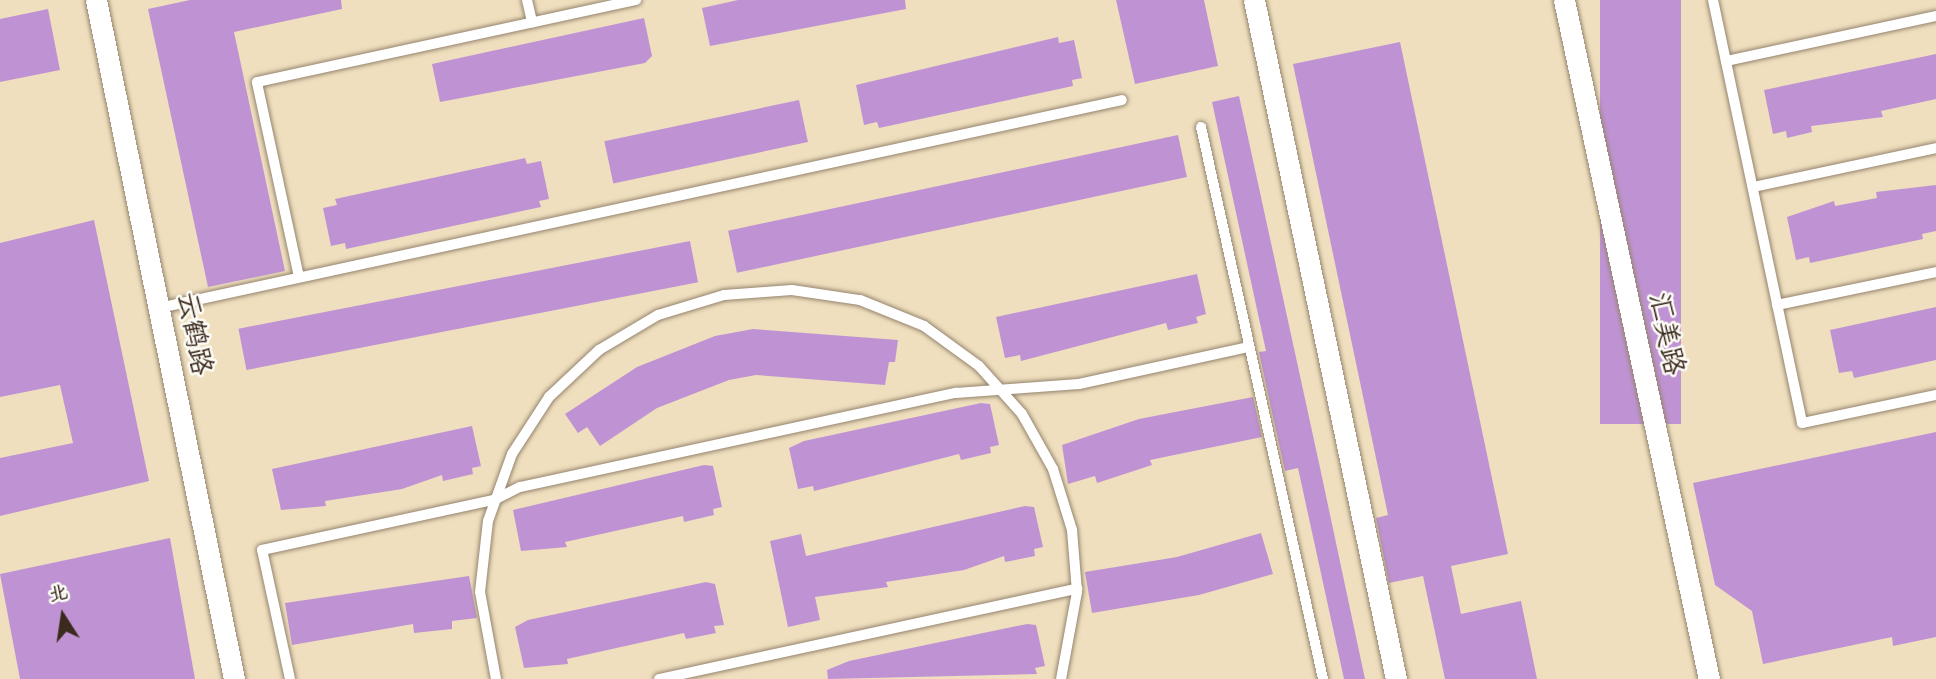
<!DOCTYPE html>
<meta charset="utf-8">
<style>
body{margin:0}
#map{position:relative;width:1936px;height:679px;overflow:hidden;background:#efdfbe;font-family:"Indie Flower","LXGW WenKai TC",sans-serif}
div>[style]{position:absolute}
.building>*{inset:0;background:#bf93d3;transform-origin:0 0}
.roads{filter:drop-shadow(0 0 2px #95846e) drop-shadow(0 0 2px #95846e)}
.lane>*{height:10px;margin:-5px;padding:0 5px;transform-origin:5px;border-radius:5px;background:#fff}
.street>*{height:21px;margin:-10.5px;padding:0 10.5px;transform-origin:10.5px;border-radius:10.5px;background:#fff}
span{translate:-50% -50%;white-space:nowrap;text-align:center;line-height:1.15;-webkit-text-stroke:5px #fdfcf7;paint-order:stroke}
.street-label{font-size:28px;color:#3b2a1e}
.north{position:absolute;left:28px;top:581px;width:70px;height:70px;-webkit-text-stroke:5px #fdfcf7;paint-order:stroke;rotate:348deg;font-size:19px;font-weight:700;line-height:28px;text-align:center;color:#3b2a1e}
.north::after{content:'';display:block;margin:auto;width:24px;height:32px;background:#3b2a1e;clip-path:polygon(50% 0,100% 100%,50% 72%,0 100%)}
</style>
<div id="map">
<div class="building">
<i style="clip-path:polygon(190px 0,341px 0,342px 9px,234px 32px,285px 271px,208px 287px,148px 9px)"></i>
<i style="clip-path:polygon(738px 0,905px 0,906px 9px,710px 46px,702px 8px)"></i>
<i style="clip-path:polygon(1116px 0,1204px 0,1218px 66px,1135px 84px)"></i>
<i style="left:1600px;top:0;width:81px;height:424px"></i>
<i style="clip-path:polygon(48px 9px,60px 70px,0 82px,0 19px)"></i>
<i style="clip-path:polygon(644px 18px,652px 56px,645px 63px,440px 102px,432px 64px)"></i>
<i style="clip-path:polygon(1058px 37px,1059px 43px,1074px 40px,1082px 78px,1072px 80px,1073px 86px,879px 128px,877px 122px,864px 125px,856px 85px)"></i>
<i style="clip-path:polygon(1400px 42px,1508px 554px,1451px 566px,1461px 614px,1521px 601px,1537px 679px,1445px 679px,1423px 576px,1389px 583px,1376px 518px,1388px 515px,1293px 64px)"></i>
<i style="clip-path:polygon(1936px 54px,1936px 99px,1881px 111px,1883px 117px,1811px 126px,1812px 132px,1787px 138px,1786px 131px,1773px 134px,1764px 90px)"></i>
<i style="clip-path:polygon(1239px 96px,1319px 463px,1365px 679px,1344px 679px,1298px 468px,1285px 471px,1268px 394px,1259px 352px,1266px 351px,1212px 102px)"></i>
<i style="left:799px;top:100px;width:43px;height:199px;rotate:78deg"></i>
<i style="left:1178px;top:135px;width:43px;height:460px;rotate:78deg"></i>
<i style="clip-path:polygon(525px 158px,527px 164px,541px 161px,549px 199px,539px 201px,541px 207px,346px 249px,345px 243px,331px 246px,323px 208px,337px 205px,335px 199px)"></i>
<i style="clip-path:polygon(1936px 185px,1936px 231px,1922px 234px,1923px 239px,1810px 263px,1809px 257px,1796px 260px,1787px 217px,1834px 201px,1835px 206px,1877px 198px,1876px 192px)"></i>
<i style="clip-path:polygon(94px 220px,149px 481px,0 516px,0 458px,73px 443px,60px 385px,0 397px,0 243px)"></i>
<i style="left:690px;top:241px;width:42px;height:460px;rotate:79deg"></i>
<i style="clip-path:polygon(1197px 274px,1206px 314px,1196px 317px,1198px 323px,1168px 330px,1166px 323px,1021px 361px,1020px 355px,1005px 358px,996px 317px)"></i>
<i style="clip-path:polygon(1936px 307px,1936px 360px,1854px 378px,1852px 371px,1839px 373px,1830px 330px)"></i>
<i style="clip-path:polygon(753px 329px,898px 340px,895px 362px,889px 362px,885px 385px,756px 375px,729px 380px,657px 408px,600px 446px,587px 427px,578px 433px,565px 414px,637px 367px,715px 336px)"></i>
<i style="clip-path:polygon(1253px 397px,1262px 437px,1150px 460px,1152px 465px,1097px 483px,1095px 476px,1068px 484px,1062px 445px,1139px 419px)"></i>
<i style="clip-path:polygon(981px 403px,990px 404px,999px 445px,990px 447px,991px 453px,961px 460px,959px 454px,814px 491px,813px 486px,798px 489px,789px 448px,804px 441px)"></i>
<i style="clip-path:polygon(472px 426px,481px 466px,472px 468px,473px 474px,443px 481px,442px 475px,402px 489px,325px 501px,326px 506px,281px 510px,272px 469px)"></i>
<i style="clip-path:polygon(1936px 432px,1936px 637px,1893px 646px,1892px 637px,1763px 664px,1752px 611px,1715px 585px,1693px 483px)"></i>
<i style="clip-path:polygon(704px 465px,713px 466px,722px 507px,713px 509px,714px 515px,684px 522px,683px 516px,565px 542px,567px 547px,521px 551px,513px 510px)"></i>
<i style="clip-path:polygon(1025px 506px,1034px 507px,1043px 547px,1034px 549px,1035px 556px,1005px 562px,1004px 556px,964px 570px,886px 582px,888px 587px,815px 597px,820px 620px,788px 627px,770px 541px,801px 534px,806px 556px)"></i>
<i style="clip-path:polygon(1261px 533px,1273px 574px,1199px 595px,1092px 613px,1085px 572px,1177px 557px)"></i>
<i style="clip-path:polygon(170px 538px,195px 679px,20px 679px,0 574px)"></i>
<i style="clip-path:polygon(469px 576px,477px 618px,452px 621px,452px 629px,414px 633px,413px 624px,292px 645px,285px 603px)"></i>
<i style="clip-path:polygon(706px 582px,715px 584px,724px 625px,714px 626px,716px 633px,686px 639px,684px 633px,567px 659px,568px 664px,524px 668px,515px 627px,528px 620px)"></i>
<i style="clip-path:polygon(1027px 624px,1036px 625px,1045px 666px,1035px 668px,1037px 674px,828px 679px,827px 670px,849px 661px)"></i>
</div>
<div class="roads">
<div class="lane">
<i style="left:527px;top:0;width:23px;rotate:77deg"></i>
<i style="left:1713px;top:0;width:432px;rotate:78.1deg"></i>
<i style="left:1802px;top:423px;width:137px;rotate:-11.8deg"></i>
<i style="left:1726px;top:61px;width:215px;rotate:-12.1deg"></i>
<i style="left:1201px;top:127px;width:565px;rotate:77.54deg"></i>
<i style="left:1753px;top:187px;width:187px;rotate:-12deg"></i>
<i style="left:299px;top:277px;width:199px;rotate:-102.2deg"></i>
<i style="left:257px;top:82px;width:388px;rotate:-12.2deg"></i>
<i style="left:1777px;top:305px;width:162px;rotate:-11.7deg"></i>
<i style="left:159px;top:308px;width:985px;rotate:-12.19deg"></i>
<i style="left:290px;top:679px;width:132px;rotate:-102.2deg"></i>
<i style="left:262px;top:550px;width:237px;rotate:-12.2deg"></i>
<i style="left:494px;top:500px;width:29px;rotate:-27deg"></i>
<i style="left:520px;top:487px;width:446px;rotate:-12.2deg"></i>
<i style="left:956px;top:393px;width:123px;rotate:-4.2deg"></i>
<i style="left:1079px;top:384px;width:174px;rotate:-12.3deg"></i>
<i style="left:496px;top:679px;width:88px;rotate:-100.4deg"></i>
<i style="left:480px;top:592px;width:71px;rotate:-83.6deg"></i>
<i style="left:488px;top:521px;width:71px;rotate:-70.3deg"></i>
<i style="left:512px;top:454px;width:68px;rotate:-57deg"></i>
<i style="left:549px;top:397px;width:69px;rotate:-43.2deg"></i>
<i style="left:599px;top:350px;width:69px;rotate:-30.7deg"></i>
<i style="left:658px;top:315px;width:69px;rotate:-16.9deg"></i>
<i style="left:724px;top:295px;width:68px;rotate:-4.2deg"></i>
<i style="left:792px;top:290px;width:69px;rotate:8.4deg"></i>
<i style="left:860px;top:300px;width:69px;rotate:22.1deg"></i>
<i style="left:924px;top:326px;width:68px;rotate:36deg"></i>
<i style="left:979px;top:366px;width:64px;rotate:48.1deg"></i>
<i style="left:1022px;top:414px;width:63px;rotate:60.6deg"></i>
<i style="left:1053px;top:469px;width:64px;rotate:72.7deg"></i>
<i style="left:1072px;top:530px;width:62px;rotate:85.4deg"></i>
<i style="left:1077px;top:592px;width:88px;rotate:100.4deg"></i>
<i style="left:659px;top:679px;width:428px;rotate:-12.2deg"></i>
</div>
<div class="street">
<i style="left:96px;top:0;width:693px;rotate:78.51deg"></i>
<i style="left:1254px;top:0;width:694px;rotate:78.19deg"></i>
<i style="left:1564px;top:0;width:694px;rotate:77.95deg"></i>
</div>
</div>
<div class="street-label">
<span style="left:192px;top:334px;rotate:79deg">云鹤路</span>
<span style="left:1664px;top:334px;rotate:78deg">汇美路</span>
</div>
<div class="north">北</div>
</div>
